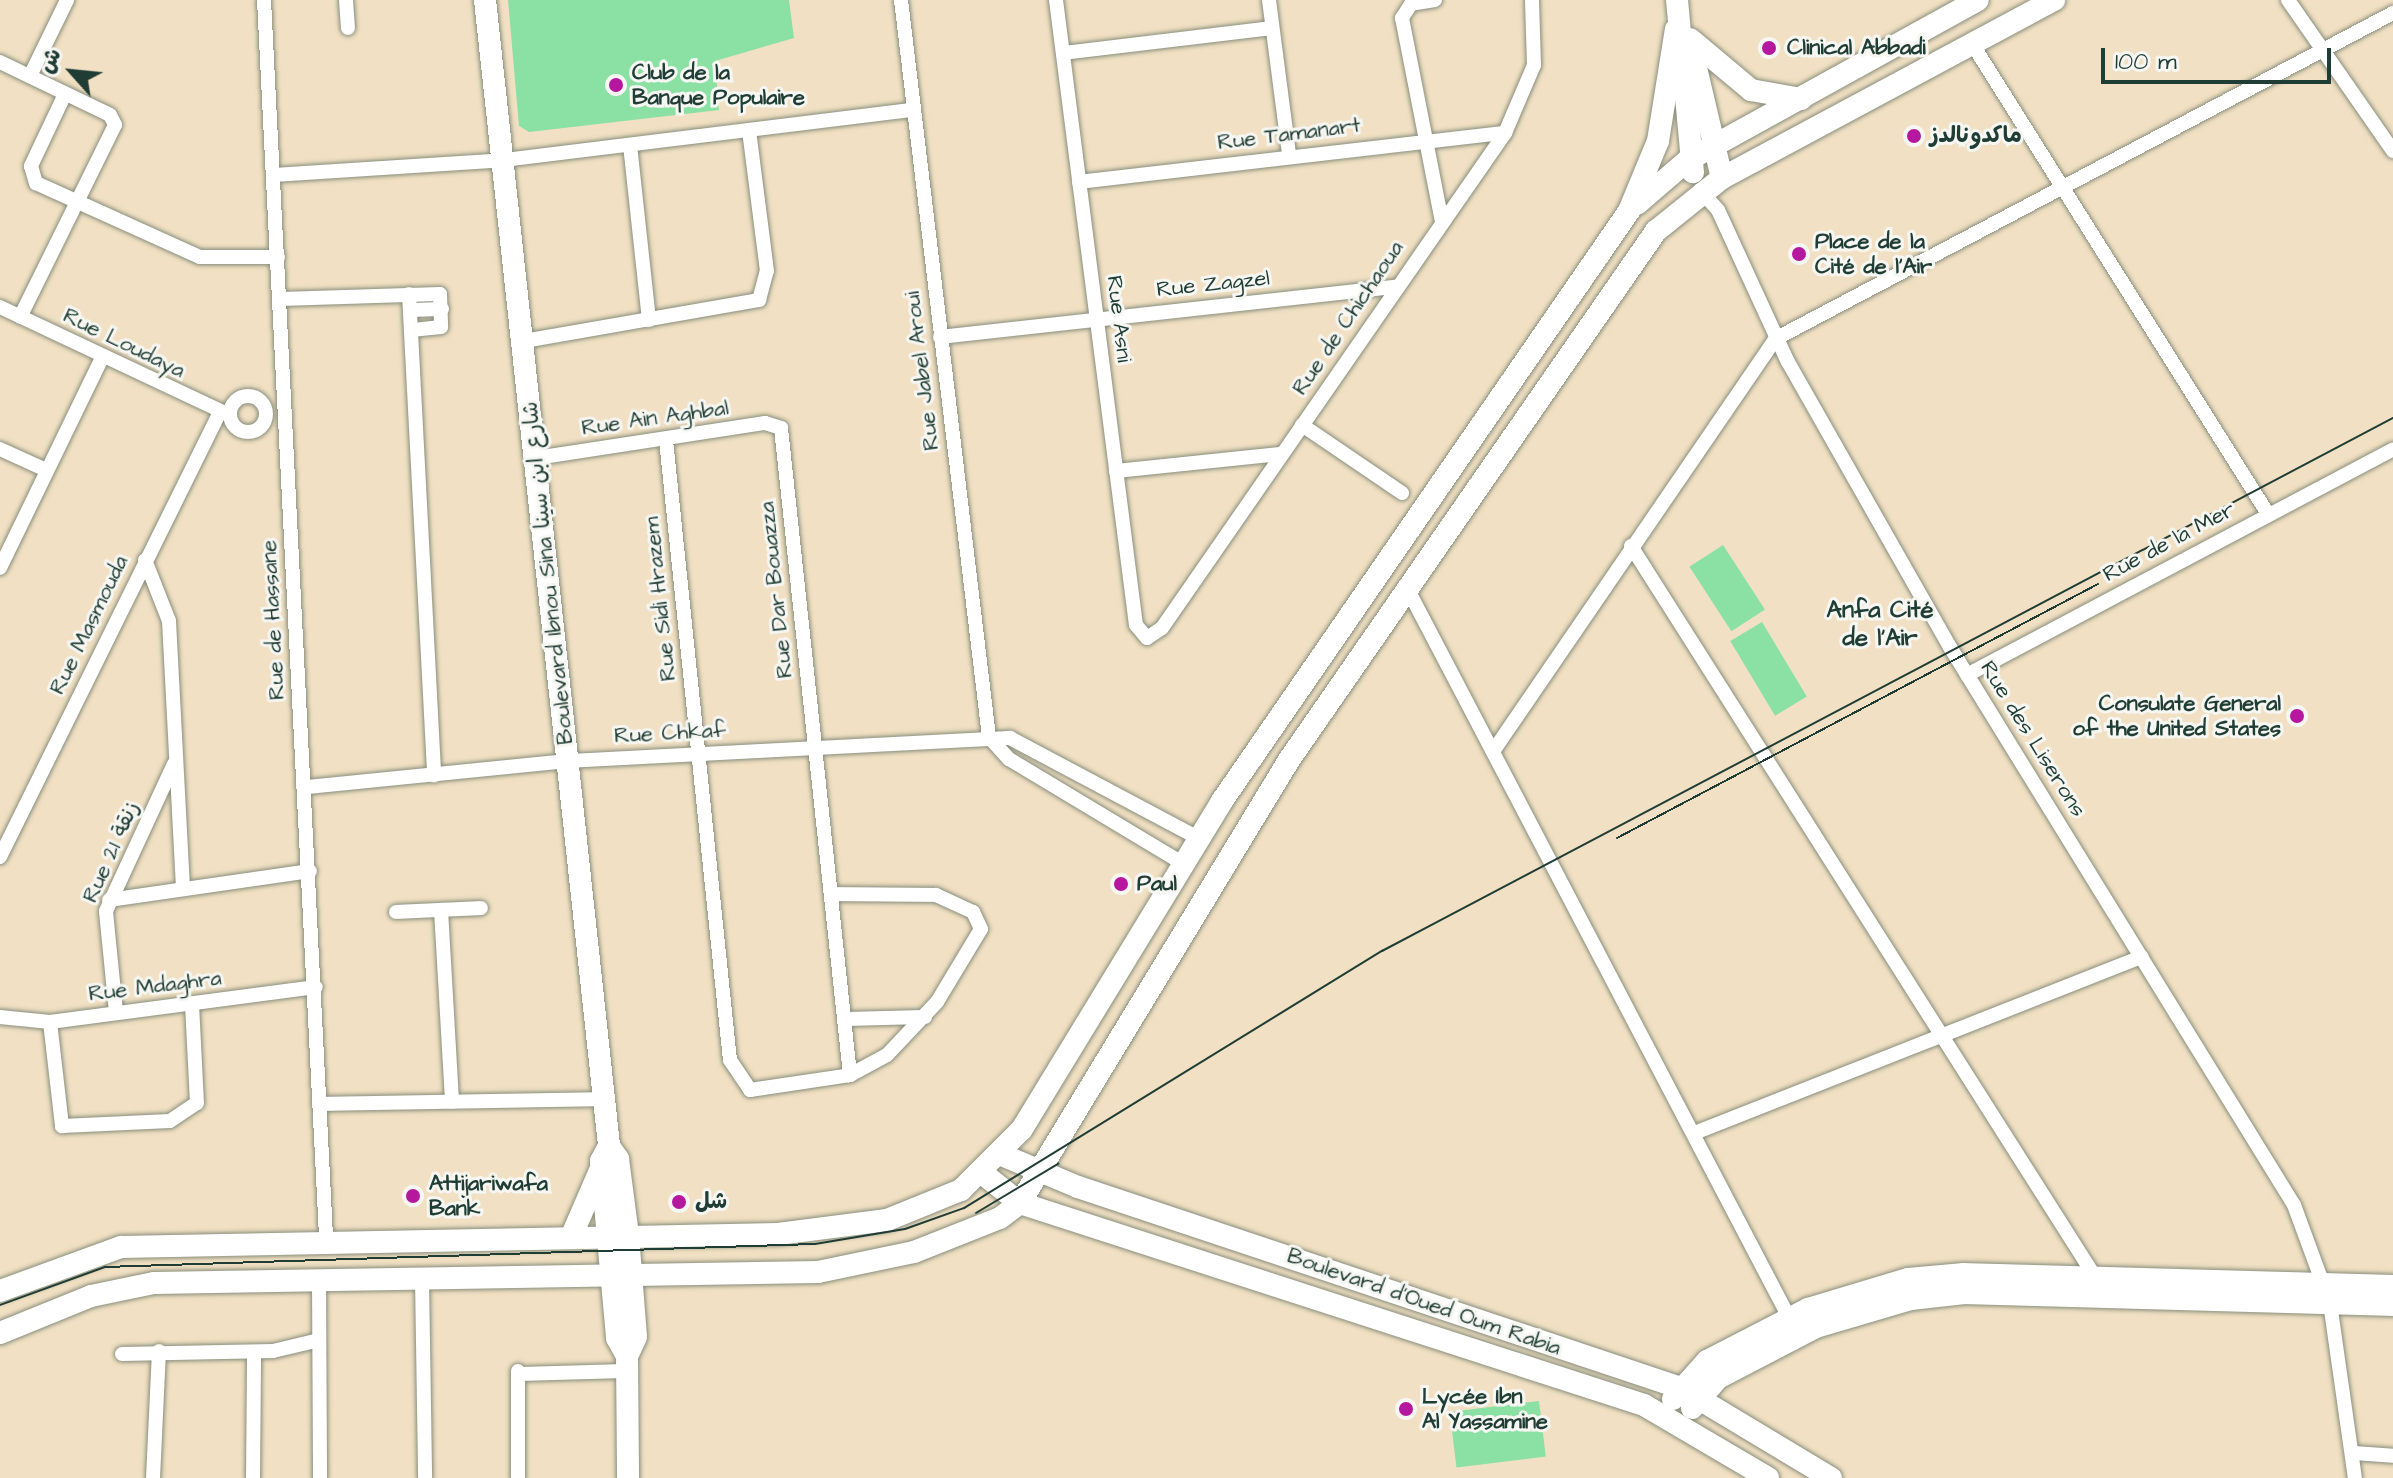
<!DOCTYPE html>
<meta charset="utf-8">
<style>
body{margin:0}
#map{position:relative;width:2393px;height:1478px;overflow:hidden;background:#f1e0c3;font-family:"Architects Daughter","Playpen Sans Arabic",sans-serif}
div>[style]{position:absolute}
.green>*{inset:0;background:#8be0a3;transform-origin:0 0}
.roads{filter:drop-shadow(0 0 2px #888e7c) drop-shadow(0 0 2px #888e7c)}
.street>*{height:14px;margin:-7px;padding:0 7px;transform-origin:7px;border-radius:7px;background:#fff}
.street>.ring{margin:-7px;padding:0;box-sizing:content-box;background:none;border:14px solid #fff;border-radius:50%}
.secondary>*{height:22px;margin:-11px;padding:0 11px;transform-origin:11px;border-radius:11px;background:#fff}
.tram>*{height:2px;margin:-1px;padding:0 1px;transform-origin:1px;border-radius:1px;background:#1f3d34}
.dots>*{width:22px;height:22px;translate:-50% -50%;box-sizing:border-box;border:4px solid #f6f6f2;border-radius:50%}
span{translate:-50% -50%;white-space:nowrap;text-align:center;line-height:1.15;-webkit-text-stroke:6px #f6f6f2;paint-order:stroke}
.poi-label{font-size:22px;color:#1f3d34;font-weight:700}
.left{translate:0 -50%;text-align:left}
.right{translate:-100% -50%;text-align:right}
.street-label{font-size:22px;color:#1f3d34}
.neighbourhood-label{font-size:24px;color:#1f3d34;font-weight:700}
.north{position:absolute;left:32px;top:32px;width:80px;height:80px;-webkit-text-stroke:6px #f6f6f2;paint-order:stroke;rotate:297deg;font-size:22px;font-weight:700;line-height:32px;text-align:center;color:#1f3d34}
.north::after{content:'';display:block;margin:auto;width:28px;height:36px;background:#1f3d34;clip-path:polygon(50% 0,100% 100%,50% 72%,0 100%)}
.scale{position:absolute;left:2101px;top:48px;width:230px;height:36px;box-sizing:border-box;border:4px solid #1f3d34;border-top:0;padding-left:10px;font-size:24px;line-height:28px;white-space:nowrap;color:#1f3d34;-webkit-text-stroke:6px #f6f6f2;paint-order:stroke}
</style>
<div id="map">
<div class="green">
<i style="clip-path:polygon(508px 0,789px 0,794px 38px,715px 61px,719px 110px,529px 132px,519px 126px)"></i>
<i style="left:1723px;top:545px;width:77px;height:40px;rotate:57deg"></i>
<i style="left:1762px;top:622px;width:87px;height:37px;rotate:59deg"></i>
<i style="left:1539px;top:1401px;width:56px;height:90px;rotate:83deg"></i>
</div>
<div class="roads">
<div class="street">
<i style="left:264px;top:0;width:1240px;rotate:87.13deg"></i>
<i style="left:346px;top:0;width:28px;rotate:86deg"></i>
<i style="left:901px;top:0;width:742px;rotate:83.19deg"></i>
<i style="left:1056px;top:0;width:630px;rotate:82.71deg"></i>
<i style="left:1136px;top:625px;width:17px;rotate:50deg"></i>
<i style="left:1147px;top:638px;width:18px;rotate:-34deg"></i>
<i style="left:1162px;top:628px;width:602px;rotate:-55.28deg"></i>
<i style="left:1505px;top:133px;width:74px;rotate:-66.9deg"></i>
<i style="left:1534px;top:65px;width:65px;rotate:-91.8deg"></i>
<i style="left:1269px;top:0;width:156px;rotate:82.6deg"></i>
<i style="left:1435px;top:0;width:24px;rotate:171deg"></i>
<i style="left:1411px;top:4px;width:17px;rotate:123deg"></i>
<i style="left:1402px;top:18px;width:207px;rotate:78.9deg"></i>
<i style="left:2288px;top:0;width:184px;rotate:55.2deg"></i>
<i style="left:1973px;top:45px;width:554px;rotate:57.83deg"></i>
<i style="left:1063px;top:53px;width:210px;rotate:-6.8deg"></i>
<i style="left:0;top:62px;width:122px;rotate:25.7deg"></i>
<i style="left:110px;top:115px;width:11px;rotate:63deg"></i>
<i style="left:115px;top:125px;width:214px;rotate:116.3deg"></i>
<i style="left:30px;top:76px;width:85px;rotate:-64deg"></i>
<i style="left:65px;top:94px;width:80px;rotate:115.3deg"></i>
<i style="left:31px;top:166px;width:18px;rotate:74deg"></i>
<i style="left:36px;top:183px;width:180px;rotate:24.3deg"></i>
<i style="left:200px;top:257px;width:78px"></i>
<i style="left:630px;top:145px;width:176px;rotate:83.8deg"></i>
<i style="left:273px;top:175px;width:231px;rotate:-3.7deg"></i>
<i style="left:504px;top:160px;width:411px;rotate:-7deg"></i>
<i style="left:1079px;top:182px;width:429px;rotate:-6.6deg"></i>
<i style="left:1700px;top:190px;width:27px;rotate:48deg"></i>
<i style="left:1718px;top:210px;width:167px;rotate:65.3deg"></i>
<i style="left:1788px;top:362px;width:328px;rotate:60.4deg"></i>
<i style="left:1950px;top:647px;width:656px;rotate:58.35deg"></i>
<i style="left:2294px;top:1205px;width:104px;rotate:69.8deg"></i>
<i style="left:2330px;top:1303px;width:177px;rotate:81.9deg"></i>
<i style="left:409px;top:294px;width:482px;rotate:87deg"></i>
<i style="left:280px;top:299px;width:160px;rotate:-1.8deg"></i>
<i style="left:440px;top:294px;width:33px;rotate:88deg"></i>
<i style="left:441px;top:327px;width:30px;rotate:174deg"></i>
<i style="left:0;top:307px;width:253px;rotate:25.2deg"></i>
<i style="left:410px;top:310px;width:32px;rotate:-2deg"></i>
<i style="left:940px;top:337px;width:458px;rotate:-6.3deg"></i>
<i style="left:524px;top:341px;width:239px;rotate:-9.9deg"></i>
<i style="left:759px;top:300px;width:30px;rotate:-75deg"></i>
<i style="left:767px;top:271px;width:142px;rotate:-97.3deg"></i>
<i class="ring" style="left:230px;top:396px;width:22px;height:22px"></i>
<i style="left:1302px;top:425px;width:121px;rotate:34.2deg"></i>
<i style="left:666px;top:440px;width:623px;rotate:84.11deg"></i>
<i style="left:730px;top:1060px;width:36px;rotate:56deg"></i>
<i style="left:750px;top:1090px;width:101px;rotate:-8.5deg"></i>
<i style="left:850px;top:1075px;width:42px;rotate:-28.4deg"></i>
<i style="left:887px;top:1055px;width:73px;rotate:-46.7deg"></i>
<i style="left:937px;top:1002px;width:85px;rotate:-58.9deg"></i>
<i style="left:981px;top:929px;width:19px;rotate:-115deg"></i>
<i style="left:973px;top:912px;width:41px;rotate:-155.3deg"></i>
<i style="left:936px;top:895px;width:105px;rotate:-179.5deg"></i>
<i style="left:0;top:449px;width:51px;rotate:24.5deg"></i>
<i style="left:536px;top:458px;width:232px;rotate:-8.7deg"></i>
<i style="left:765px;top:423px;width:17px;rotate:17deg"></i>
<i style="left:781px;top:428px;width:651px;rotate:83.91deg"></i>
<i style="left:1116px;top:471px;width:165px;rotate:-5.9deg"></i>
<i style="left:1631px;top:546px;width:866px;rotate:57.59deg"></i>
<i style="left:145px;top:560px;width:66px;rotate:68.5deg"></i>
<i style="left:169px;top:621px;width:265px;rotate:87deg"></i>
<i style="left:0;top:568px;width:233px;rotate:-64.1deg"></i>
<i style="left:1407px;top:588px;width:832px;rotate:62.36deg"></i>
<i style="left:1967px;top:675px;width:482px;rotate:-27.9deg"></i>
<i style="left:989px;top:737px;width:30px;rotate:48deg"></i>
<i style="left:1009px;top:759px;width:202px;rotate:31deg"></i>
<i style="left:1494px;top:750px;width:498px;rotate:-55.6deg"></i>
<i style="left:1775px;top:339px;width:699px;rotate:-27.81deg"></i>
<i style="left:307px;top:787px;width:262px;rotate:-5.7deg"></i>
<i style="left:568px;top:761px;width:443px;rotate:-3deg"></i>
<i style="left:1010px;top:738px;width:213px;rotate:28deg"></i>
<i style="left:0;top:857px;width:495px;rotate:-63.7deg"></i>
<i style="left:109px;top:900px;width:203px;rotate:-8.2deg"></i>
<i style="left:441px;top:910px;width:192px;rotate:86.7deg"></i>
<i style="left:396px;top:912px;width:85px;rotate:-2.7deg"></i>
<i style="left:116px;top:1012px;width:101px;rotate:-95.7deg"></i>
<i style="left:106px;top:911px;width:162px;rotate:-65.2deg"></i>
<i style="left:0;top:1017px;width:50px;rotate:5.7deg"></i>
<i style="left:50px;top:1022px;width:268px;rotate:-7.5deg"></i>
<i style="left:844px;top:1019px;width:81px;rotate:-1.4deg"></i>
<i style="left:50px;top:1022px;width:105px;rotate:83.4deg"></i>
<i style="left:62px;top:1126px;width:108px;rotate:-2.7deg"></i>
<i style="left:170px;top:1121px;width:32px;rotate:-34deg"></i>
<i style="left:197px;top:1103px;width:98px;rotate:-92.9deg"></i>
<i style="left:322px;top:1104px;width:282px;rotate:-1deg"></i>
<i style="left:1697px;top:1132px;width:478px;rotate:-21.5deg"></i>
<i style="left:319px;top:1278px;width:200px;rotate:89.7deg"></i>
<i style="left:422px;top:1279px;width:199px;rotate:89.1deg"></i>
<i style="left:122px;top:1354px;width:151px;rotate:-1.1deg"></i>
<i style="left:273px;top:1351px;width:47px;rotate:-13.4deg"></i>
<i style="left:518px;top:1371px;width:107px;rotate:90deg"></i>
<i style="left:518px;top:1374px;width:109px;rotate:-1.6deg"></i>
<i style="left:2354px;top:1453px;width:39px;rotate:4deg"></i>
<i style="left:153px;top:1478px;width:127px;rotate:-87.3deg"></i>
<i style="left:253px;top:1478px;width:126px;rotate:-89.5deg"></i>
</div>
<div class="secondary">
<i style="left:485px;top:0;width:1153px;rotate:83.82deg"></i>
<i style="left:609px;top:1146px;width:16px;rotate:55deg"></i>
<i style="left:618px;top:1159px;width:77px;rotate:82.5deg"></i>
<i style="left:628px;top:1235px;width:102px;rotate:85.5deg"></i>
<i style="left:636px;top:1337px;width:21px;rotate:115deg"></i>
<i style="left:627px;top:1356px;width:122px;rotate:89.5deg"></i>
<i style="left:1677px;top:0;width:173px;rotate:84.7deg"></i>
<i style="left:1690px;top:39px;width:80px;rotate:39.9deg"></i>
<i style="left:1751px;top:90px;width:51px;rotate:10.2deg"></i>
<i style="left:1690px;top:42px;width:140px;rotate:76.8deg"></i>
<i style="left:1637px;top:204px;width:67px;rotate:-40.8deg"></i>
<i style="left:1688px;top:160px;width:331px;rotate:-28.9deg"></i>
<i style="left:609px;top:1146px;width:17px;rotate:118deg"></i>
<i style="left:601px;top:1161px;width:178px;rotate:84.8deg"></i>
<i style="left:617px;top:1338px;width:21px;rotate:61deg"></i>
<i style="left:1002px;top:1155px;width:82px;rotate:22.8deg"></i>
<i style="left:1078px;top:1187px;width:636px;rotate:18.43deg"></i>
<i style="left:1681px;top:1388px;width:175px;rotate:31deg"></i>
<i style="left:982px;top:1173px;width:48px;rotate:38.3deg"></i>
<i style="left:1020px;top:1203px;width:656px;rotate:17.94deg"></i>
<i style="left:1644px;top:1405px;width:144px;rotate:30.5deg"></i>
<i style="left:572px;top:1235px;width:73px;rotate:-66.6deg"></i>
<i style="left:0;top:1291px;width:129px;rotate:-20deg"></i>
<i style="left:121px;top:1247px;width:657px;rotate:-1.13deg"></i>
<i style="left:778px;top:1234px;width:110px;rotate:-7.3deg"></i>
<i style="left:887px;top:1220px;width:80px;rotate:-22.1deg"></i>
<i style="left:961px;top:1190px;width:86px;rotate:-45deg"></i>
<i style="left:1022px;top:1129px;width:384px;rotate:-58.6deg"></i>
<i style="left:1222px;top:801px;width:717px;rotate:-55.4deg"></i>
<i style="left:1629px;top:211px;width:76px;rotate:-67.5deg"></i>
<i style="left:1658px;top:141px;width:113px;rotate:-80.9deg"></i>
<i style="left:0;top:1333px;width:98px;rotate:-22.1deg"></i>
<i style="left:91px;top:1296px;width:64px;rotate:-11.7deg"></i>
<i style="left:154px;top:1283px;width:664px;rotate:-0.95deg"></i>
<i style="left:818px;top:1272px;width:98px;rotate:-11.8deg"></i>
<i style="left:914px;top:1252px;width:92px;rotate:-21.6deg"></i>
<i style="left:1000px;top:1218px;width:25px;rotate:-37deg"></i>
<i style="left:1020px;top:1203px;width:518px;rotate:-58.73deg"></i>
<i style="left:1289px;top:760px;width:644px;rotate:-55.25deg"></i>
<i style="left:1656px;top:231px;width:85px;rotate:-38.8deg"></i>
<i style="left:1722px;top:178px;width:377px;rotate:-28.2deg"></i>
<i style="left:1673px;top:1399px;width:51px;rotate:-48.2deg"></i>
<i style="left:1707px;top:1361px;width:114px;rotate:-27.2deg"></i>
<i style="left:1808px;top:1309px;width:104px;rotate:-16.7deg"></i>
<i style="left:1908px;top:1279px;width:56px;rotate:-5.1deg"></i>
<i style="left:1964px;top:1274px;width:429px;rotate:1.6deg"></i>
<i style="left:1692px;top:1408px;width:40px;rotate:-49deg"></i>
<i style="left:1718px;top:1378px;width:110px;rotate:-27.5deg"></i>
<i style="left:1816px;top:1327px;width:99px;rotate:-16.4deg"></i>
<i style="left:1911px;top:1299px;width:54px;rotate:-6.3deg"></i>
<i style="left:1965px;top:1293px;width:428px;rotate:1.6deg"></i>
</div>
</div>
<div class="tram">
<i style="left:1617px;top:838px;width:544px;rotate:-27.84deg"></i>
<i style="left:976px;top:1213px;width:96px;rotate:-30.9deg"></i>
<i style="left:0;top:1305px;width:112px;rotate:-19.9deg"></i>
<i style="left:105px;top:1267px;width:710px;rotate:-1.86deg"></i>
<i style="left:815px;top:1244px;width:91px;rotate:-9.5deg"></i>
<i style="left:905px;top:1229px;width:63px;rotate:-19.6deg"></i>
<i style="left:964px;top:1208px;width:491px;rotate:-31.6deg"></i>
<i style="left:1382px;top:951px;width:1143px;rotate:-27.8deg"></i>
</div>
<div class="dots">
<i style="left:1769px;top:48px;background:#b5179e"></i>
<i style="left:616px;top:85px;background:#b5179e"></i>
<i style="left:1914px;top:136px;background:#b5179e"></i>
<i style="left:1799px;top:254px;background:#b5179e"></i>
<i style="left:2297px;top:716px;background:#b5179e"></i>
<i style="left:1121px;top:884px;background:#b5179e"></i>
<i style="left:413px;top:1196px;background:#b5179e"></i>
<i style="left:679px;top:1202px;background:#b5179e"></i>
<i style="left:1406px;top:1409px;background:#b5179e"></i>
</div>
<div class="poi-label">
<span class="left" style="left:1787px;top:48px">Clinical Abbadi</span>
<span class="left" style="left:632px;top:85px">Club de la<br>Banque Populaire</span>
<span class="left" style="left:1930px;top:136px">ماكدونالدز</span>
<span class="left" style="left:1815px;top:254px">Place de la<br>Cité de l'Air</span>
<span class="right" style="left:2281px;top:716px">Consulate General<br>of the United States</span>
<span class="left" style="left:1137px;top:884px">Paul</span>
<span class="left" style="left:429px;top:1196px">Attijariwafa<br>Bank</span>
<span class="left" style="left:695px;top:1202px">شل</span>
<span class="left" style="left:1422px;top:1409px">Lycée Ibn<br>Al Yassamine</span>
</div>
<div class="street-label">
<span style="left:1289px;top:134px;rotate:-7deg">Rue Tamanart</span>
<span style="left:1213px;top:284px;rotate:-6deg">Rue Zagzel</span>
<span style="left:1348px;top:318px;rotate:-56deg">Rue de Chichaoua</span>
<span style="left:1119px;top:319px;rotate:83deg">Rue Asni</span>
<span style="left:124px;top:343px;rotate:26deg">Rue Loudaya</span>
<span style="left:922px;top:371px;rotate:-97deg">Rue Jabel Aroui</span>
<span style="left:655px;top:418px;rotate:-8deg">Rue Ain Aghbal</span>
<span style="left:2169px;top:542px;rotate:-28deg">Rue de la Mer</span>
<span style="left:548px;top:573px;rotate:-96deg">Boulevard Ibnou Sina شارع ابن سينا</span>
<span style="left:776px;top:590px;rotate:-96deg">Rue Dar Bouazza</span>
<span style="left:660px;top:599px;rotate:-96deg">Rue Sidi Hrazem</span>
<span style="left:273px;top:620px;rotate:-93deg">Rue de Hassane</span>
<span style="left:89px;top:625px;rotate:-64deg">Rue Masmouda</span>
<span style="left:670px;top:733px;rotate:-3deg">Rue Chkaf</span>
<span style="left:2033px;top:739px;rotate:58deg">Rue des Liserons</span>
<span style="left:111px;top:852px;rotate:-66deg">Rue 21 زنقة</span>
<span style="left:155px;top:986px;rotate:-7deg">Rue Mdaghra</span>
<span style="left:1424px;top:1302px;rotate:19deg">Boulevard d'Oued Oum Rabia</span>
</div>
<div class="neighbourhood-label">
<span style="left:1880px;top:625px">Anfa Cité<br>de l'Air</span>
</div>
<div class="north">ش</div>
<div class="scale">100 m</div>
</div>
